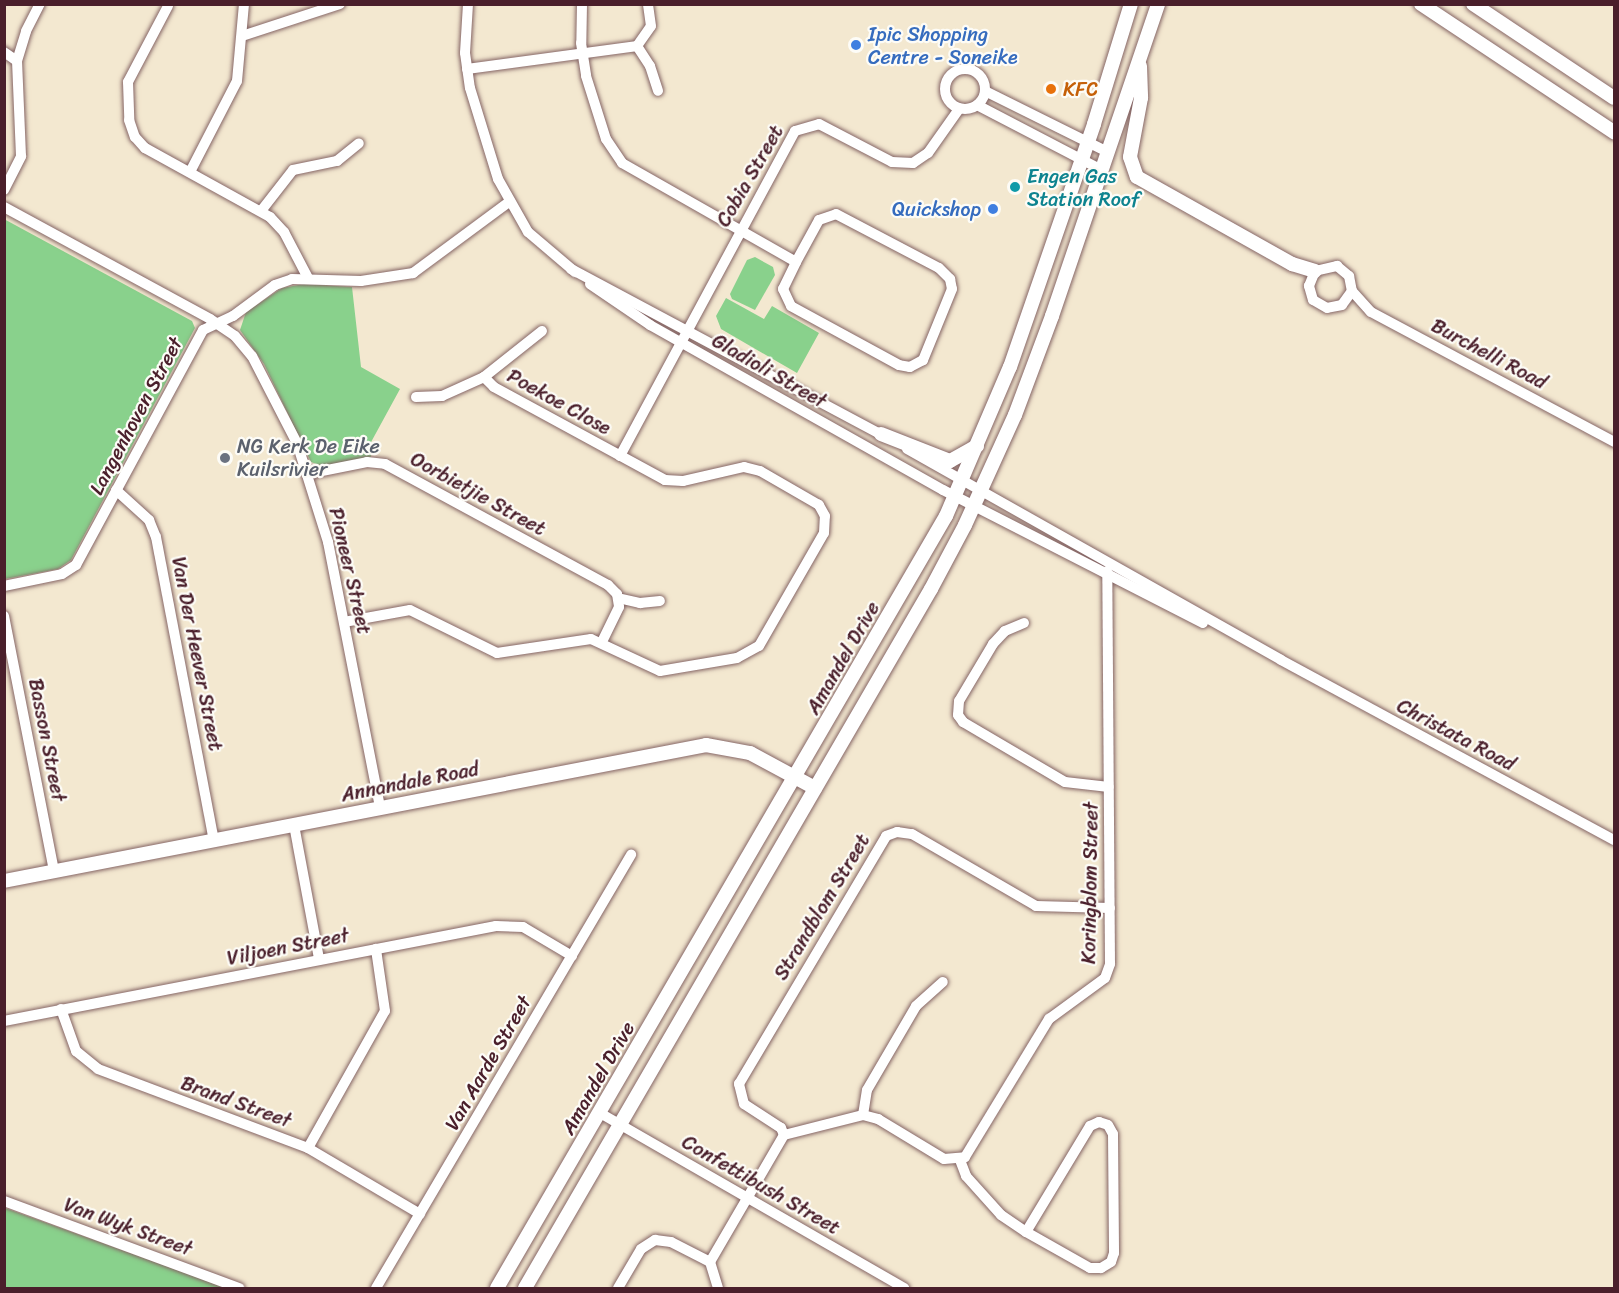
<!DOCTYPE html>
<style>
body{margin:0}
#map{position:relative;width:1619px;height:1293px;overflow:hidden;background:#f3e8d0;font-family:Sriracha,sans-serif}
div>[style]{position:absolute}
.green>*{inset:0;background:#89d18c}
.roads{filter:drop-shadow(0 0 2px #856565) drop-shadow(0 0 2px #856565)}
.street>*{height:10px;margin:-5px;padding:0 5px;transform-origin:5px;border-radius:5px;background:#fff}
.street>.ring{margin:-5px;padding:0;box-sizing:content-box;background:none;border:10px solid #fff;border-radius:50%}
.secondary>*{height:14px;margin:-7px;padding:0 7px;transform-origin:7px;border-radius:7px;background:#fff}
.dots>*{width:16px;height:16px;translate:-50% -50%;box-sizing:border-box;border:3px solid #fdfcf7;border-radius:50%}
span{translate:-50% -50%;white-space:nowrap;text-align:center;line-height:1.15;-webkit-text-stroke:4.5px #fdfcf7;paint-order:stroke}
.shop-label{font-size:20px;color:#366cbe}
.left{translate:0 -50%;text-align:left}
.right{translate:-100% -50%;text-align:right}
.food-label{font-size:20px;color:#c56008}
.street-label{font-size:20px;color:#4a1f2b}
.culture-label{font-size:20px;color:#0d838f}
.worship-label{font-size:20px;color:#5b616d}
.frame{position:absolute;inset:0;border:6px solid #4a1f2b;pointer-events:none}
</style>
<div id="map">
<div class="green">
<i style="clip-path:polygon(4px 219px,192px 321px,195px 328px,71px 560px,58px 569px,5px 579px)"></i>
<i style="clip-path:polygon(755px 257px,773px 267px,775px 275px,755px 310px,732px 299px,730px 294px,747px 260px)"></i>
<i style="clip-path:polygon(304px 284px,352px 287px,361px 367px,400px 389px,370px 444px,371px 457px,322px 466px,311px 462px,264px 364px,240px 330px,246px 312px,282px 288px)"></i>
<i style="clip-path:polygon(726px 298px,764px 319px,772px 306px,819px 333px,797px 373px,721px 329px,716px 316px)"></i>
<i style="clip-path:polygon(5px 1208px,202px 1279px,224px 1288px,5px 1288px)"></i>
</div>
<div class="roads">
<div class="street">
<i style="left:468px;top:4px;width:49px;rotate:93.5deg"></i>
<i style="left:465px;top:53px;width:35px;rotate:82deg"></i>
<i style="left:470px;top:88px;width:95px;rotate:72.9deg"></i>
<i style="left:498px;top:179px;width:61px;rotate:60.5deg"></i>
<i style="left:528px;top:232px;width:62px;rotate:40.4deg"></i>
<i style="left:582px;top:4px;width:39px;rotate:91deg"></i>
<i style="left:581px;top:43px;width:33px;rotate:81deg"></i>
<i style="left:586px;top:76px;width:66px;rotate:72.4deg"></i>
<i style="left:606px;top:139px;width:29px;rotate:56deg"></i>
<i style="left:622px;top:163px;width:200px;rotate:29.6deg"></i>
<i style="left:796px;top:262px;width:48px;rotate:-61.3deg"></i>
<i style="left:819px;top:220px;width:18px;rotate:-19deg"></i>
<i style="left:836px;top:214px;width:116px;rotate:27.7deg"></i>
<i style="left:939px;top:268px;width:16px;rotate:45deg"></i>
<i style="left:950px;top:279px;width:10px;rotate:79deg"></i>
<i style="left:952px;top:289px;width:77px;rotate:112.2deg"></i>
<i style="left:923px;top:360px;width:15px;rotate:152deg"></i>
<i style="left:910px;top:367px;width:11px;rotate:-170deg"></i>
<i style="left:899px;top:365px;width:123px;rotate:-151.4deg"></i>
<i style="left:791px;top:306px;width:19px;rotate:-115deg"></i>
<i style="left:783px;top:289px;width:30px;rotate:-64deg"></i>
<i style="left:168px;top:6px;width:86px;rotate:117.8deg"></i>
<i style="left:128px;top:82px;width:38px;rotate:88deg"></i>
<i style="left:129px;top:120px;width:18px;rotate:71deg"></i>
<i style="left:135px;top:137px;width:15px;rotate:48deg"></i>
<i style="left:145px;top:148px;width:143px;rotate:28.9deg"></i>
<i style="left:270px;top:217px;width:21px;rotate:47deg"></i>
<i style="left:284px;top:232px;width:52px;rotate:62.4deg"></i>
<i style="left:242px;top:36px;width:103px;rotate:-18.1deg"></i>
<i style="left:637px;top:46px;width:24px;rotate:-55deg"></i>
<i style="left:651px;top:26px;width:21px;rotate:-98deg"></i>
<i style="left:4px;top:52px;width:16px;rotate:35deg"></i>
<i class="ring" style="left:945px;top:69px;width:30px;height:30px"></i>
<i style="left:467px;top:69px;width:172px;rotate:-7.7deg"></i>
<i style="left:637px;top:46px;width:24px;rotate:57deg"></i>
<i style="left:650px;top:66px;width:26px;rotate:72deg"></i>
<i style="left:985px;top:91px;width:137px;rotate:26.4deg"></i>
<i style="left:977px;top:105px;width:141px;rotate:27.5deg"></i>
<i style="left:190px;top:172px;width:102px;rotate:-62.7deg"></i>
<i style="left:237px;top:81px;width:77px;rotate:-84.8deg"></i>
<i style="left:4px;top:190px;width:38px;rotate:-63deg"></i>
<i style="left:21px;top:156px;width:95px;rotate:-92.4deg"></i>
<i style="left:17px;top:61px;width:31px;rotate:-73deg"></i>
<i style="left:26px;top:31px;width:30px;rotate:-63deg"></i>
<i style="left:4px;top:207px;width:234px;rotate:28.5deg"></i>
<i style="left:210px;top:319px;width:30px;rotate:34deg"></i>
<i style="left:235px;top:336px;width:26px;rotate:50deg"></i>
<i style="left:252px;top:356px;width:98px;rotate:62.7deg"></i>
<i style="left:297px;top:443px;width:104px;rotate:72.6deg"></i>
<i style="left:328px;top:542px;width:271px;rotate:78.9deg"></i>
<i style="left:261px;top:211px;width:52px;rotate:-52deg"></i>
<i style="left:293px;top:170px;width:45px;rotate:-11.6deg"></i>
<i style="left:337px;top:161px;width:28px;rotate:-39deg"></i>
<i style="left:571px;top:269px;width:357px;rotate:28.1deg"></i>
<i style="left:590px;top:284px;width:73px;rotate:34.3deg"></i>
<i style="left:650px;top:325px;width:336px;rotate:29.4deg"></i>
<i style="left:943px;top:490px;width:292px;rotate:27.1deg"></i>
<i style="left:1352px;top:291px;width:17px;rotate:126deg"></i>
<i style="left:1342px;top:305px;width:15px;rotate:169deg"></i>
<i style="left:1327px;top:308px;width:16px;rotate:-150deg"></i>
<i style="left:1313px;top:300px;width:15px;rotate:-106deg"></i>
<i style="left:1309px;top:286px;width:16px;rotate:-68deg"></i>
<i style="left:1315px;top:271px;width:23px;rotate:-13deg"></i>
<i style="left:1337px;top:266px;width:16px;rotate:40deg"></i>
<i style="left:1349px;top:276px;width:15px;rotate:79deg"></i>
<i style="left:1352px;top:291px;width:28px;rotate:48deg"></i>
<i style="left:1371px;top:312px;width:276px;rotate:28.1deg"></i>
<i style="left:416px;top:397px;width:26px;rotate:-2deg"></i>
<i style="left:442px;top:396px;width:46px;rotate:-24.3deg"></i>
<i style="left:484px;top:377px;width:74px;rotate:-38.4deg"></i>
<i style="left:907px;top:449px;width:429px;rotate:29.4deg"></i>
<i style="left:1281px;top:660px;width:379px;rotate:28.4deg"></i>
<i style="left:620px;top:456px;width:369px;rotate:-61.7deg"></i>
<i style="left:795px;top:131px;width:25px;rotate:-16deg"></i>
<i style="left:819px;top:124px;width:82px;rotate:27.5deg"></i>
<i style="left:892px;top:162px;width:21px;rotate:3deg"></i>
<i style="left:913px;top:163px;width:18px;rotate:-34deg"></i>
<i style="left:928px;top:153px;width:54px;rotate:-54.8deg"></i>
<i style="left:307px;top:474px;width:61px;rotate:-11.3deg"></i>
<i style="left:367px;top:462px;width:18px;rotate:6deg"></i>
<i style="left:385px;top:464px;width:254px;rotate:28.5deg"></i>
<i style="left:608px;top:585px;width:13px;rotate:45deg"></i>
<i style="left:617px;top:594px;width:13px;rotate:81deg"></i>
<i style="left:619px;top:607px;width:39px;rotate:116deg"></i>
<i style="left:116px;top:490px;width:45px;rotate:42.3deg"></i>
<i style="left:149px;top:520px;width:18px;rotate:68deg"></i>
<i style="left:156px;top:537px;width:309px;rotate:79.2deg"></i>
<i style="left:4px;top:586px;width:59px;rotate:-11.7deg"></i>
<i style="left:62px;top:574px;width:17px;rotate:-33deg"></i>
<i style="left:76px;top:565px;width:267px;rotate:-61.6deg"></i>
<i style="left:203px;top:330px;width:33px;rotate:-25deg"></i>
<i style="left:233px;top:316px;width:52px;rotate:-36.4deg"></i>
<i style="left:275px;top:285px;width:18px;rotate:-19deg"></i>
<i style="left:292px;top:279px;width:69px;rotate:1.7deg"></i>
<i style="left:361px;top:281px;width:53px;rotate:-8.7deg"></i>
<i style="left:413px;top:273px;width:119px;rotate:-36.5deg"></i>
<i style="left:618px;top:598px;width:23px;rotate:13deg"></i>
<i style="left:640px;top:603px;width:20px;rotate:-6deg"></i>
<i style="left:4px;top:616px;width:260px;rotate:78.9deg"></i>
<i style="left:344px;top:622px;width:67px;rotate:-10.3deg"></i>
<i style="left:410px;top:610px;width:97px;rotate:26.3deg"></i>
<i style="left:497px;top:653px;width:95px;rotate:-8.5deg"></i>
<i style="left:591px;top:639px;width:76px;rotate:24.9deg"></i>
<i style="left:660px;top:671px;width:78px;rotate:-9.6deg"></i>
<i style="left:737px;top:658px;width:25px;rotate:-29deg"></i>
<i style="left:759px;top:646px;width:130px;rotate:-60.1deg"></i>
<i style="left:824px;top:533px;width:17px;rotate:-87deg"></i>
<i style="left:825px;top:516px;width:13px;rotate:-119deg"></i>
<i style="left:819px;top:505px;width:68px;rotate:-150deg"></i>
<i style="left:760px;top:471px;width:16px;rotate:-166deg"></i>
<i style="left:744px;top:467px;width:63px;rotate:167.1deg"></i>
<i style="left:683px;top:481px;width:18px;rotate:-177deg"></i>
<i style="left:665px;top:480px;width:195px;rotate:-151.5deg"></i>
<i style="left:494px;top:387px;width:14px;rotate:-135deg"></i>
<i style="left:1024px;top:623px;width:21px;rotate:157deg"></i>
<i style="left:1005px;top:631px;width:18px;rotate:133deg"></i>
<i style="left:993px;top:644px;width:66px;rotate:120.8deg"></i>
<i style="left:959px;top:701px;width:14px;rotate:94deg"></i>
<i style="left:958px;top:715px;width:9px;rotate:54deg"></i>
<i style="left:963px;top:722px;width:118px;rotate:30.5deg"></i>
<i style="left:1065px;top:782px;width:44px;rotate:6.5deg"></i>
<i style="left:294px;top:825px;width:135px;rotate:79.4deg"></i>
<i style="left:61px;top:1009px;width:45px;rotate:70.3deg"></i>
<i style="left:76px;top:1051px;width:28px;rotate:39deg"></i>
<i style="left:98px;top:1069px;width:224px;rotate:20.6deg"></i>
<i style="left:308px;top:1148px;width:130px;rotate:30.5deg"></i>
<i style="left:4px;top:1021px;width:501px;rotate:-10.93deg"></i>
<i style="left:496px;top:926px;width:27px;rotate:2deg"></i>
<i style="left:523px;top:927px;width:57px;rotate:30.6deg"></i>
<i style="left:600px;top:1113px;width:351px;rotate:29.9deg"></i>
<i style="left:863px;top:1115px;width:25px;rotate:-81deg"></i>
<i style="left:867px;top:1090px;width:97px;rotate:-59.7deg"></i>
<i style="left:916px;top:1006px;width:36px;rotate:-42deg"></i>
<i style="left:784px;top:1135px;width:8px;rotate:-113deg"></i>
<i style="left:781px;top:1128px;width:44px;rotate:-147deg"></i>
<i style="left:744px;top:1104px;width:21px;rotate:-104deg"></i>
<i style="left:739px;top:1084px;width:288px;rotate:-59.3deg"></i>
<i style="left:886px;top:836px;width:12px;rotate:-20deg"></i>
<i style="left:897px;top:832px;width:15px;rotate:8deg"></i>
<i style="left:912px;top:834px;width:143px;rotate:30.1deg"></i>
<i style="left:1036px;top:906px;width:74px;rotate:1.5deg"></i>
<i style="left:308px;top:1148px;width:157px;rotate:-60.7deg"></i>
<i style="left:385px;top:1011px;width:63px;rotate:-98.3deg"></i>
<i style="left:960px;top:1160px;width:17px;rotate:69deg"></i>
<i style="left:966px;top:1176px;width:52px;rotate:48.1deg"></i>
<i style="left:1001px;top:1215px;width:30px;rotate:34deg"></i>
<i style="left:1026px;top:1232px;width:124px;rotate:-58.9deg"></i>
<i style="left:1090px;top:1126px;width:10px;rotate:-24deg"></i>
<i style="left:1099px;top:1122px;width:9px;rotate:18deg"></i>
<i style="left:1108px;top:1125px;width:10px;rotate:61deg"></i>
<i style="left:1113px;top:1134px;width:119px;rotate:89.5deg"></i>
<i style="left:1114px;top:1253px;width:9px;rotate:108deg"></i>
<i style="left:1111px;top:1262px;width:12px;rotate:149deg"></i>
<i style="left:1101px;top:1268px;width:11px;rotate:180deg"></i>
<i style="left:1090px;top:1268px;width:73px;rotate:-150.6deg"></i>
<i style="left:4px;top:1201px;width:251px;rotate:20.3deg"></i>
<i style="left:376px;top:1288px;width:503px;rotate:-59.51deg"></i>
<i style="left:618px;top:1288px;width:45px;rotate:-59.5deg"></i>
<i style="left:641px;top:1249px;width:17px;rotate:-33deg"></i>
<i style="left:655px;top:1240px;width:16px;rotate:7deg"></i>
<i style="left:671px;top:1242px;width:44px;rotate:27.1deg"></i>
<i style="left:718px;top:1288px;width:27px;rotate:-107deg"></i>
<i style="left:710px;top:1262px;width:147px;rotate:-59.8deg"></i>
<i style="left:784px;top:1135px;width:81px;rotate:-14.2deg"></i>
<i style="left:863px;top:1115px;width:16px;rotate:15deg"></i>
<i style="left:878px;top:1119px;width:77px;rotate:31.2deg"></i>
<i style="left:944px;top:1159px;width:21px;rotate:-5deg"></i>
<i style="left:965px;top:1157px;width:162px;rotate:-58.7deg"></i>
<i style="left:1049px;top:1019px;width:69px;rotate:-36.2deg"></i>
<i style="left:1105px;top:978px;width:15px;rotate:-70deg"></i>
<i style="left:1110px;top:964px;width:393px;rotate:-90.4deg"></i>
</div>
<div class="secondary">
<i style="left:1421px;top:4px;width:232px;rotate:33.6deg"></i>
<i style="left:1473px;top:4px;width:169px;rotate:33.7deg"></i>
<i style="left:1140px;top:66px;width:32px;rotate:88deg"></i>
<i style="left:1141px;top:98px;width:60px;rotate:100.6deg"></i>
<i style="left:1130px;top:157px;width:21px;rotate:71deg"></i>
<i style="left:1137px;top:177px;width:178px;rotate:29.3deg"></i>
<i style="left:1292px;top:264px;width:24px;rotate:17deg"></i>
<i style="left:881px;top:434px;width:74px;rotate:21.4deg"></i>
<i style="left:950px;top:461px;width:31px;rotate:-29deg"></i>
<i style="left:4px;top:881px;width:715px;rotate:-10.96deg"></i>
<i style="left:706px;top:745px;width:45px;rotate:10.3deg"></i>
<i style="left:750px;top:753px;width:74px;rotate:28.3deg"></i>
<i style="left:497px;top:1288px;width:893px;rotate:-59.82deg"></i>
<i style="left:946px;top:516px;width:162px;rotate:-66.8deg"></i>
<i style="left:1010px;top:367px;width:257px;rotate:-70.9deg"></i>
<i style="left:1094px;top:124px;width:126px;rotate:-72.9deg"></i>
<i style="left:525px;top:1288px;width:808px;rotate:-59.85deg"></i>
<i style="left:931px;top:589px;width:72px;rotate:-62deg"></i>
<i style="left:965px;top:525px;width:121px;rotate:-65.6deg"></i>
<i style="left:1015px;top:415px;width:106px;rotate:-69.5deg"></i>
<i style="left:1052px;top:316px;width:330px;rotate:-71.2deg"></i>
</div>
</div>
<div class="dots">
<i style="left:856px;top:45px;background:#3f7fe0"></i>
<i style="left:1051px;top:89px;background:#e8710a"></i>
<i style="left:1015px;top:187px;background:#0f9aa8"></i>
<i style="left:993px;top:209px;background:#3f7fe0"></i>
<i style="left:225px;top:458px;background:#6b7280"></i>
</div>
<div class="shop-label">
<span class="left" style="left:868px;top:46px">Ipic Shopping<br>Centre - Soneike</span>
<span class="right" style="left:981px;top:209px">Quickshop</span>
</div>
<div class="food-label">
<span class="left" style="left:1063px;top:89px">KFC</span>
</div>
<div class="street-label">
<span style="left:750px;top:176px;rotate:-60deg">Cobia Street</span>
<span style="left:1489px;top:354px;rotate:28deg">Burchelli Road</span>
<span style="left:769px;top:371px;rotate:30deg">Gladioli Street</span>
<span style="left:559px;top:402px;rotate:29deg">Poekoe Close</span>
<span style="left:136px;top:416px;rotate:-62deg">Langenhoven Street</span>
<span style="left:478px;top:494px;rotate:29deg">Oorbietjie Street</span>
<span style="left:350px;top:571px;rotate:77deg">Pioneer Street</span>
<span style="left:197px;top:654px;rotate:79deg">Van Der Heever Street</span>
<span style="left:843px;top:658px;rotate:-60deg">Amandel Drive</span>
<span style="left:1456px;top:735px;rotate:28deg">Christata Road</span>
<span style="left:47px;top:740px;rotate:79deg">Basson Street</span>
<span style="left:410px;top:782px;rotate:-11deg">Annandale Road</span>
<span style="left:1090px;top:883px;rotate:-89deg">Koringblom Street</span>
<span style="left:822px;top:907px;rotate:-59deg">Strandblom Street</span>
<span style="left:288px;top:947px;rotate:-11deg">Viljoen Street</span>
<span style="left:488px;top:1063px;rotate:-60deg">Van Aarde Street</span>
<span style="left:598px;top:1078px;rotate:-60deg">Amandel Drive</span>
<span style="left:236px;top:1102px;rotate:20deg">Brand Street</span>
<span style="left:761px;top:1185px;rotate:30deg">Confettibush Street</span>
<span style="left:128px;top:1227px;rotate:20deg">Van Wyk Street</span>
</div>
<div class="culture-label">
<span class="left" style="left:1027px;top:188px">Engen Gas<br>Station Roof</span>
</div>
<div class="worship-label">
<span class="left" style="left:237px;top:458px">NG Kerk De Eike<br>Kuilsrivier</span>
</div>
<div class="frame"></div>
</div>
